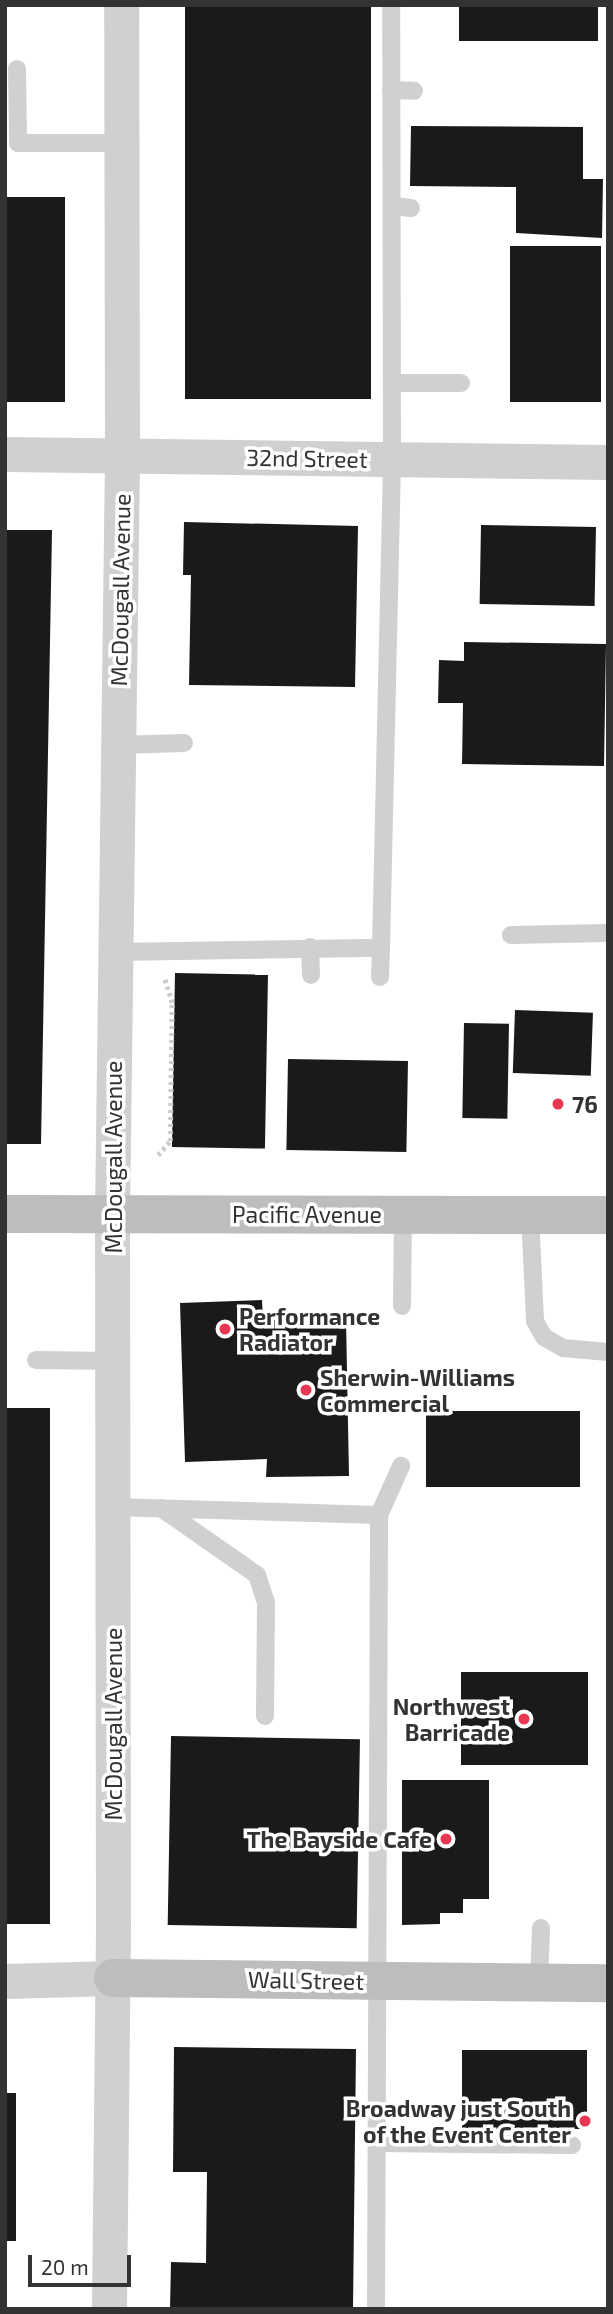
<!DOCTYPE html>
<style>
body{margin:0}
#map{position:relative;width:613px;height:2314px;overflow:hidden;background:#fff;font-family:"Exo 2",sans-serif}
div>[style]{position:absolute}
.building>*{inset:0;background:#1a1a1a;transform-origin:0 0}
.path>*{height:4.5px;margin-top:-2.25px;transform-origin:0;background:repeating-linear-gradient(90deg,#cdcdcd 0 3.5px,transparent 0 7px)}
.lane>*{height:18px;margin:-9px;padding:0 9px;transform-origin:9px;border-radius:9px;background:#d0d0d0}
.street>*{height:35px;margin:-17.5px;padding:0 17.5px;transform-origin:17.5px;border-radius:17.5px;background:#d0d0d0}
.secondary>*{height:38px;margin:-19px;padding:0 19px;transform-origin:19px;border-radius:19px;background:#bdbdbd}
.dots>*{width:19px;height:19px;translate:-50% -50%;box-sizing:border-box;border:4px solid #fff;border-radius:50%}
span{translate:-50% -50%;white-space:nowrap;text-align:center;line-height:1.15;-webkit-text-stroke:7px #fff;paint-order:stroke}
.street-label{font-size:23px;color:#333}
.poi-label{font-size:23px;color:#333;font-weight:700}
.left{translate:0 -50%;text-align:left}
.right{translate:-100% -50%;text-align:right}
.frame{position:absolute;inset:0;border:7px solid #333;pointer-events:none}
.scale{position:absolute;left:28px;top:2255px;width:103px;height:32px;box-sizing:border-box;border:4px solid #333;border-top:0;padding-left:9px;font-size:21px;line-height:24px;white-space:nowrap;color:#333;-webkit-text-stroke:5px #fff;paint-order:stroke}
</style>
<div id="map">
<div class="building">
<i style="left:185px;top:5px;width:186px;height:394px"></i>
<i style="left:459px;top:5px;width:139px;height:36px"></i>
<i style="clip-path:polygon(411px 126px,583px 127px,583px 179px,603px 179px,602px 238px,516px 233px,516px 187px,410px 186px)"></i>
<i style="left:5px;top:197px;width:60px;height:205px"></i>
<i style="left:510px;top:246px;width:91px;height:156px"></i>
<i style="clip-path:polygon(184px 522px,358px 526px,355px 687px,189px 685px,191px 575px,183px 575px)"></i>
<i style="left:481px;top:525px;width:115px;height:79px;rotate:1deg"></i>
<i style="clip-path:polygon(5px 530px,52px 530px,41px 1144px,5px 1144px)"></i>
<i style="clip-path:polygon(464px 642px,606px 644px,604px 766px,462px 764px,463px 703px,438px 703px,439px 660px,464px 661px)"></i>
<i style="left:175px;top:973px;width:93px;height:174px;rotate:1deg"></i>
<i style="left:515px;top:1010px;width:78px;height:63px;rotate:2deg"></i>
<i style="left:464px;top:1023px;width:45px;height:95px;rotate:1deg"></i>
<i style="left:288px;top:1059px;width:120px;height:91px;rotate:1deg"></i>
<i style="clip-path:polygon(262px 1300px,263px 1320px,346px 1319px,349px 1476px,266px 1477px,267px 1459px,185px 1462px,180px 1303px)"></i>
<i style="left:5px;top:1408px;width:45px;height:516px"></i>
<i style="left:580px;top:1411px;width:76px;height:154px;rotate:90deg"></i>
<i style="left:461px;top:1672px;width:127px;height:93px"></i>
<i style="left:171px;top:1736px;width:189px;height:189px;rotate:1deg"></i>
<i style="clip-path:polygon(402px 1780px,489px 1780px,489px 1899px,463px 1899px,463px 1913px,440px 1913px,440px 1924px,402px 1925px)"></i>
<i style="clip-path:polygon(174px 2047px,356px 2049px,353px 2309px,170px 2309px,171px 2262px,206px 2263px,207px 2172px,173px 2172px)"></i>
<i style="left:462px;top:2050px;width:125px;height:79px"></i>
<i style="left:5px;top:2093px;width:11px;height:148px"></i>
</div>
<div class="path">
<i style="left:158px;top:1155px;width:18px;rotate:-49deg"></i>
<i style="left:170px;top:1141px;width:138px;rotate:-89.2deg"></i>
<i style="left:172px;top:1003px;width:28px;rotate:-107deg"></i>
</div>
<div class="lane">
<i style="left:17px;top:69px;width:74px;rotate:89.2deg"></i>
<i style="left:18px;top:143px;width:103px"></i>
<i style="left:391px;top:90px;width:23px;rotate:2deg"></i>
<i style="left:392px;top:206px;width:19px;rotate:6deg"></i>
<i style="left:392px;top:383px;width:69px"></i>
<i style="left:118px;top:745px;width:66px;rotate:-1.7deg"></i>
<i style="left:511px;top:935px;width:97px;rotate:-1.2deg"></i>
<i style="left:310px;top:947px;width:28px;rotate:88deg"></i>
<i style="left:115px;top:952px;width:266px;rotate:-0.9deg"></i>
<i style="left:381px;top:948px;width:489px;rotate:-88.7deg"></i>
<i style="left:392px;top:459px;width:454px;rotate:-90.1deg"></i>
<i style="left:380px;top:977px;width:29px;rotate:-88deg"></i>
<i style="left:530px;top:1214px;width:107px;rotate:87.3deg"></i>
<i style="left:535px;top:1321px;width:18px;rotate:61deg"></i>
<i style="left:544px;top:1337px;width:22px;rotate:30deg"></i>
<i style="left:563px;top:1348px;width:45px;rotate:5.1deg"></i>
<i style="left:402px;top:1306px;width:92px;rotate:-89.4deg"></i>
<i style="left:36px;top:1360px;width:76px;rotate:0.8deg"></i>
<i style="left:112px;top:1507px;width:267px;rotate:1.7deg"></i>
<i style="left:161px;top:1508px;width:117px;rotate:34.9deg"></i>
<i style="left:257px;top:1575px;width:28px;rotate:72deg"></i>
<i style="left:266px;top:1602px;width:114px;rotate:90.5deg"></i>
<i style="left:539px;top:1982px;width:54px;rotate:-87.9deg"></i>
<i style="left:377px;top:2143px;width:195px;rotate:0.6deg"></i>
<i style="left:376px;top:2309px;width:794px;rotate:-89.78deg"></i>
<i style="left:379px;top:1515px;width:54px;rotate:-65.8deg"></i>
</div>
<div class="street">
<i style="left:5px;top:454px;width:603px;rotate:0.76deg"></i>
<i style="left:5px;top:1981px;width:108px;rotate:-1.6deg"></i>
<i style="left:109px;top:2309px;width:380px;rotate:-89.4deg"></i>
<i style="left:113px;top:1929px;width:716px;rotate:-90.08deg"></i>
<i style="left:112px;top:1213px;width:758px;rotate:-89.24deg"></i>
<i style="left:122px;top:455px;width:450px;rotate:-90.1deg"></i>
</div>
<div class="secondary">
<i style="left:5px;top:1214px;width:603px;rotate:0.1deg"></i>
<i style="left:113px;top:1978px;width:495px;rotate:0.6deg"></i>
</div>
<div class="dots">
<i style="left:558px;top:1104px;background:#e73751"></i>
<i style="left:225px;top:1329px;background:#e73751"></i>
<i style="left:306px;top:1390px;background:#e73751"></i>
<i style="left:524px;top:1719px;background:#e73751"></i>
<i style="left:446px;top:1839px;background:#e73751"></i>
<i style="left:585px;top:2121px;background:#e73751"></i>
</div>
<div class="street-label">
<span style="left:307px;top:458px;rotate:1deg">32nd Street</span>
<span style="left:120px;top:590px;rotate:-89deg">McDougall Avenue</span>
<span style="left:113px;top:1157px;rotate:-90deg">McDougall Avenue</span>
<span style="left:307px;top:1214px">Pacific Avenue</span>
<span style="left:113px;top:1724px;rotate:-90deg">McDougall Avenue</span>
<span style="left:306px;top:1980px;rotate:1deg">Wall Street</span>
</div>
<div class="poi-label">
<span class="left" style="left:572px;top:1104px">76</span>
<span class="left" style="left:239px;top:1329px">Performance<br>Radiator</span>
<span class="left" style="left:320px;top:1390px">Sherwin-Williams<br>Commercial</span>
<span class="right" style="left:510px;top:1719px">Northwest<br>Barricade</span>
<span class="right" style="left:432px;top:1839px">The Bayside Cafe</span>
<span class="right" style="left:571px;top:2121px">Broadway just South<br>of the Event Center</span>
</div>
<div class="frame"></div>
<div class="scale">20 m</div>
</div>
